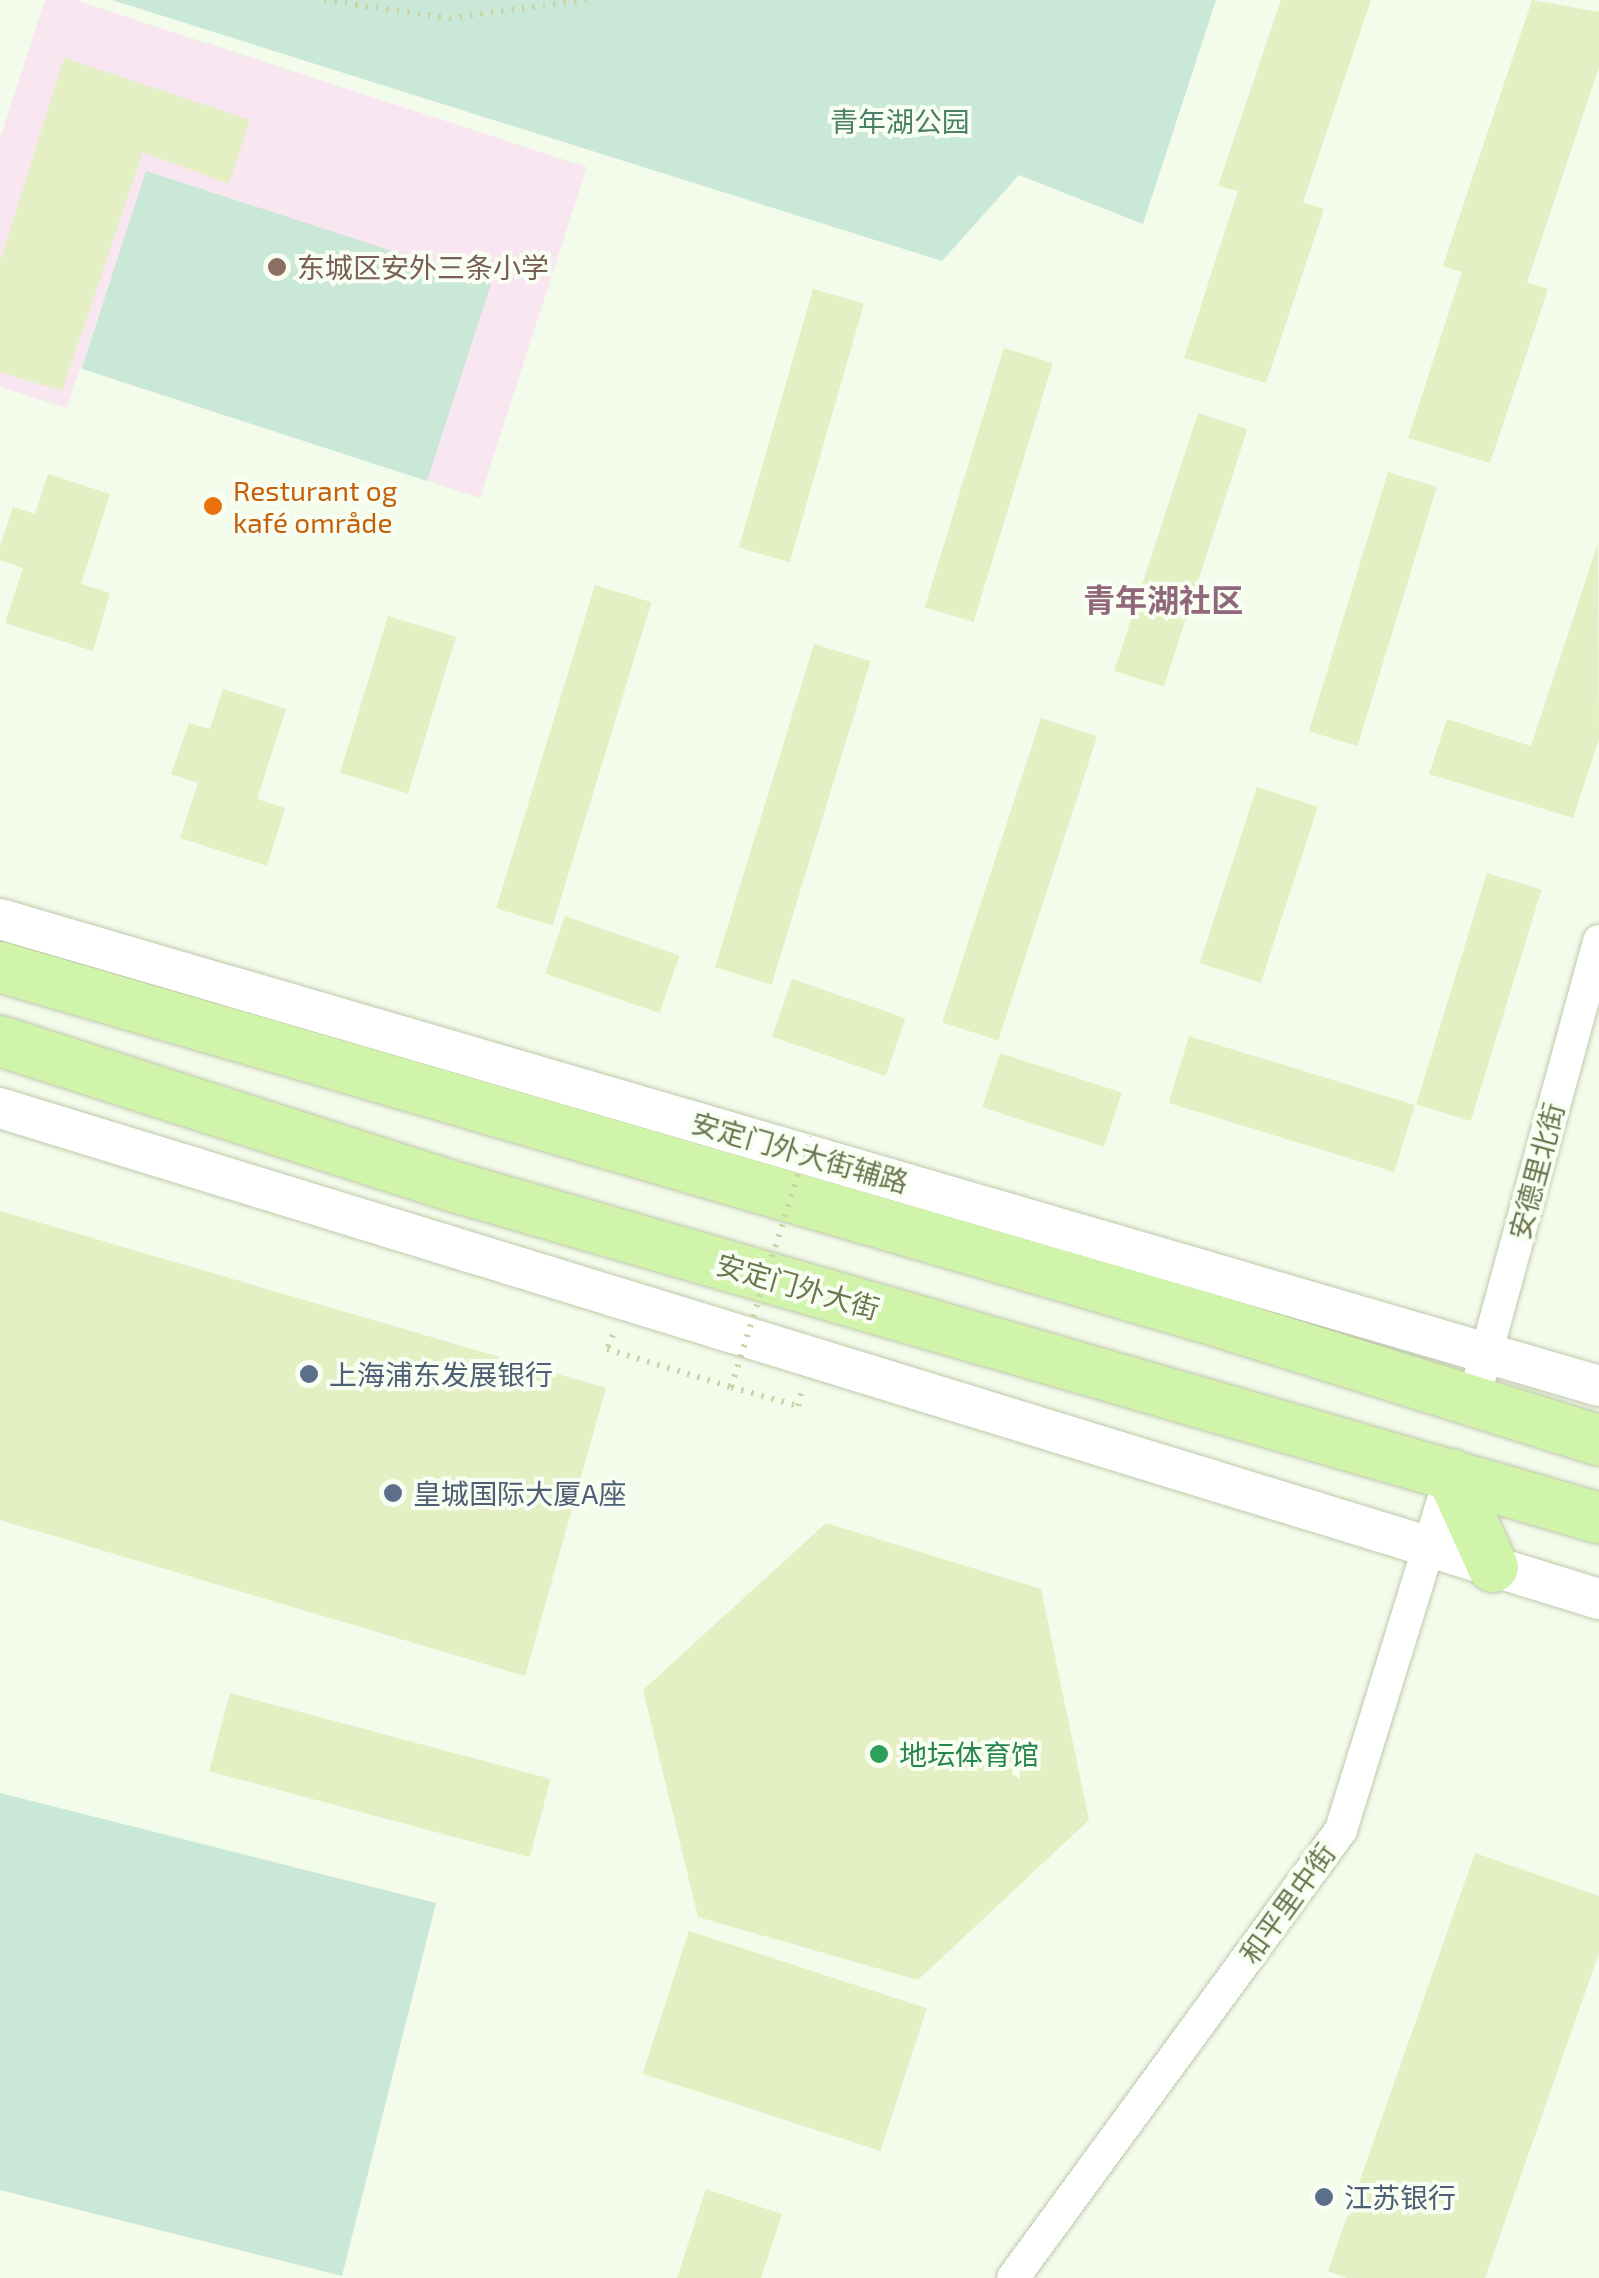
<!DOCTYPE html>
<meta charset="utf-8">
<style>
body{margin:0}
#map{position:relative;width:1599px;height:2278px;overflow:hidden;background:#f3fbeb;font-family:"Exo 2","Noto Sans SC",sans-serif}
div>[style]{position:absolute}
.education>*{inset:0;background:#f8e7f0}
.green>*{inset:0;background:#c9e8d7;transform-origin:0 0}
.building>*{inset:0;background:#e4efc4;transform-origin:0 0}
.path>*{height:6px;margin-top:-3px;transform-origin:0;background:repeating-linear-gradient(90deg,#c9d4a7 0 2.5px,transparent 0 10.5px)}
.roads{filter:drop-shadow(0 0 2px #c0c8ab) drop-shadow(0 0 2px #c0c8ab)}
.minor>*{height:32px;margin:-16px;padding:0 16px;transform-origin:16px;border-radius:16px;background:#fff}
.tertiary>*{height:40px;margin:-20px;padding:0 20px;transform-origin:20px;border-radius:20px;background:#fff}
.primary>*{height:50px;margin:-25px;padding:0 25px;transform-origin:25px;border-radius:25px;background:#d0f4a9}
.path-bridge>*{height:6px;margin-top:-3px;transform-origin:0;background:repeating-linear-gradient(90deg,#c9d4a7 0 2.5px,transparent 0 10.5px)}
.dots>*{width:28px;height:28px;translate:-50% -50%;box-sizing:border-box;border:5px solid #f8fef1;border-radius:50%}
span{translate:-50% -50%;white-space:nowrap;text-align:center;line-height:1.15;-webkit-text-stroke:8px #f8fef1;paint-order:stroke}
.park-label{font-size:28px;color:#4b7f68}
.education-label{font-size:28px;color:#785e54}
.left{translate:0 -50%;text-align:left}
.food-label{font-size:28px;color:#c56008}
.street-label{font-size:28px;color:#6d754f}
.service-label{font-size:28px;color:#4e5e75}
.leisure-label{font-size:28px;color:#27864d}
.quarter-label{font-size:32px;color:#90677b;font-weight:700}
</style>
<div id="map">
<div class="education">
<i style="clip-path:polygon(45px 0,75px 0,587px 167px,480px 498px,80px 368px,67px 408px,0 387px,0 138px)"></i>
</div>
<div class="green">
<i style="clip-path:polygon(112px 0,1216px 0,1143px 224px,1019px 175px,942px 261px)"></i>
<i style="left:146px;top:171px;width:363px;height:208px;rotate:18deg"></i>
<i style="clip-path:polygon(0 1793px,436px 1903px,342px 2276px,0 2190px)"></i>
</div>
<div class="building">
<i style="clip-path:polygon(1281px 0,1371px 0,1303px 202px,1324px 209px,1266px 383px,1184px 358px,1238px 191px,1218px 186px)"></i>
<i style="clip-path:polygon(1532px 0,1599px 12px,1599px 67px,1527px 282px,1548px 289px,1490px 463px,1408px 438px,1462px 272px,1443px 266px)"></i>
<i style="clip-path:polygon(64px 58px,250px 120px,229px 184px,143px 152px,62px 391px,0 372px,0 262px)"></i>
<i style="left:813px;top:289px;width:53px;height:269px;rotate:16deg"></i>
<i style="left:1004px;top:348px;width:51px;height:271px;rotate:17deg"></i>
<i style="left:1198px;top:413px;width:52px;height:271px;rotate:18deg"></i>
<i style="left:1388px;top:472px;width:51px;height:271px;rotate:17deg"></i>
<i style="clip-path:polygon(48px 474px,110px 494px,81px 584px,110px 593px,93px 651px,5px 623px,23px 568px,0 560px,0 546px,13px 507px,35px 514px)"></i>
<i style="clip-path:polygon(1598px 543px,1599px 739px,1573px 818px,1429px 774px,1447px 719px,1531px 746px)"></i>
<i style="left:595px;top:585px;width:59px;height:338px;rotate:17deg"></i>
<i style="left:388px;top:616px;width:71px;height:164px;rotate:17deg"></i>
<i style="left:814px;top:644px;width:59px;height:338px;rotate:17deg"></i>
<i style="clip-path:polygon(223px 689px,286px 709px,257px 799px,285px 808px,267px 866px,180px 838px,198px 783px,171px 774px,189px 723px,210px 729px)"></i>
<i style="left:1041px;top:718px;width:59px;height:320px;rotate:18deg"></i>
<i style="left:1257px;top:787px;width:64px;height:185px;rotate:18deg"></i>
<i style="left:1487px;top:873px;width:57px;height:242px;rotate:17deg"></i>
<i style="left:565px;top:916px;width:121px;height:61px;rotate:19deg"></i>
<i style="left:792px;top:979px;width:120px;height:61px;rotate:19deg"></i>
<i style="left:1189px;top:1036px;width:236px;height:70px;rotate:17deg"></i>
<i style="left:1000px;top:1053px;width:128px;height:57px;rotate:18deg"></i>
<i style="clip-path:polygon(0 1211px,606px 1388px,525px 1676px,0 1520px)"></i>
<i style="clip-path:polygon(826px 1523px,1041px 1589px,1089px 1820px,918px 1980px,698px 1917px,643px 1690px)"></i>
<i style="left:230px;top:1693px;width:332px;height:81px;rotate:15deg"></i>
<i style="clip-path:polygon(1475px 1853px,1599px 1896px,1599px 1953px,1485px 2278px,1347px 2278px,1328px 2271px)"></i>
<i style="left:689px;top:1931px;width:250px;height:150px;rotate:18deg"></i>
<i style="clip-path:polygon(706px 2189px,782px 2214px,761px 2278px,677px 2278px)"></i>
</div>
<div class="path">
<i style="left:324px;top:0;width:126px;rotate:8.2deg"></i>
<i style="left:449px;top:18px;width:139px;rotate:-7.4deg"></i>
<i style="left:613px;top:1335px;width:15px;rotate:113deg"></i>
<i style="left:607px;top:1349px;width:130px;rotate:17deg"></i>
<i style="left:731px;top:1387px;width:70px;rotate:15.8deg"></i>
<i style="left:798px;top:1406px;width:13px;rotate:-77deg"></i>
</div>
<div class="roads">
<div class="minor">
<i style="left:1473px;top:1402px;width:478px;rotate:-74.7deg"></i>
<i style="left:1013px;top:2278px;width:555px;rotate:-53.79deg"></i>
<i style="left:1341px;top:1830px;width:373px;rotate:-72.8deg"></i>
</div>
<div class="tertiary">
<i style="left:0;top:919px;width:1666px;rotate:16.28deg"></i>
<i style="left:0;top:1108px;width:1673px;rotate:17.07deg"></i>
</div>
<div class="primary">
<i style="left:0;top:967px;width:1250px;rotate:16.22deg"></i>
<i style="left:1200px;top:1316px;width:418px;rotate:17.3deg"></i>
<i style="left:0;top:1041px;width:485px;rotate:17.8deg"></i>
<i style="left:462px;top:1189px;width:1184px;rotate:16.14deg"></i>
<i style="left:1451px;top:1474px;width:102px;rotate:65.7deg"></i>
</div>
</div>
<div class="path-bridge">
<i style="left:731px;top:1387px;width:263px;rotate:-72.5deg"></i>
</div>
<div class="dots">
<i style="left:277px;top:267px;background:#8d6e63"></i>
<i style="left:213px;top:506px;background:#e8710a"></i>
<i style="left:309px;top:1374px;background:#5c6f8a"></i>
<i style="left:393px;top:1493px;background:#5c6f8a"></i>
<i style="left:879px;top:1754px;background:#2e9e5b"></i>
<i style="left:1324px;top:2197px;background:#5c6f8a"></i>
</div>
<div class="park-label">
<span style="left:900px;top:121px">青年湖公园</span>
</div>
<div class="education-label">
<span class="left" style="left:297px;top:267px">东城区安外三条小学</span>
</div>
<div class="food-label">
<span class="left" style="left:233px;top:506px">Resturant og<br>kafé område</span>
</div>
<div class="street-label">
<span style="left:800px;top:1152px;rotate:16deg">安定门外大街辅路</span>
<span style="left:1536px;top:1171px;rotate:-75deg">安德里北街</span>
<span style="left:798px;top:1286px;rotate:16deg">安定门外大街</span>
<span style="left:1287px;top:1903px;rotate:-54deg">和平里中街</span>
</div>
<div class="service-label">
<span class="left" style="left:329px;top:1374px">上海浦东发展银行</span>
<span class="left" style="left:413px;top:1493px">皇城国际大厦A座</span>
<span class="left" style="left:1344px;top:2197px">江苏银行</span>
</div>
<div class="leisure-label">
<span class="left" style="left:899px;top:1754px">地坛体育馆</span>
</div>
<div class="quarter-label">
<span style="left:1163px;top:599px">青年湖社区</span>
</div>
</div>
